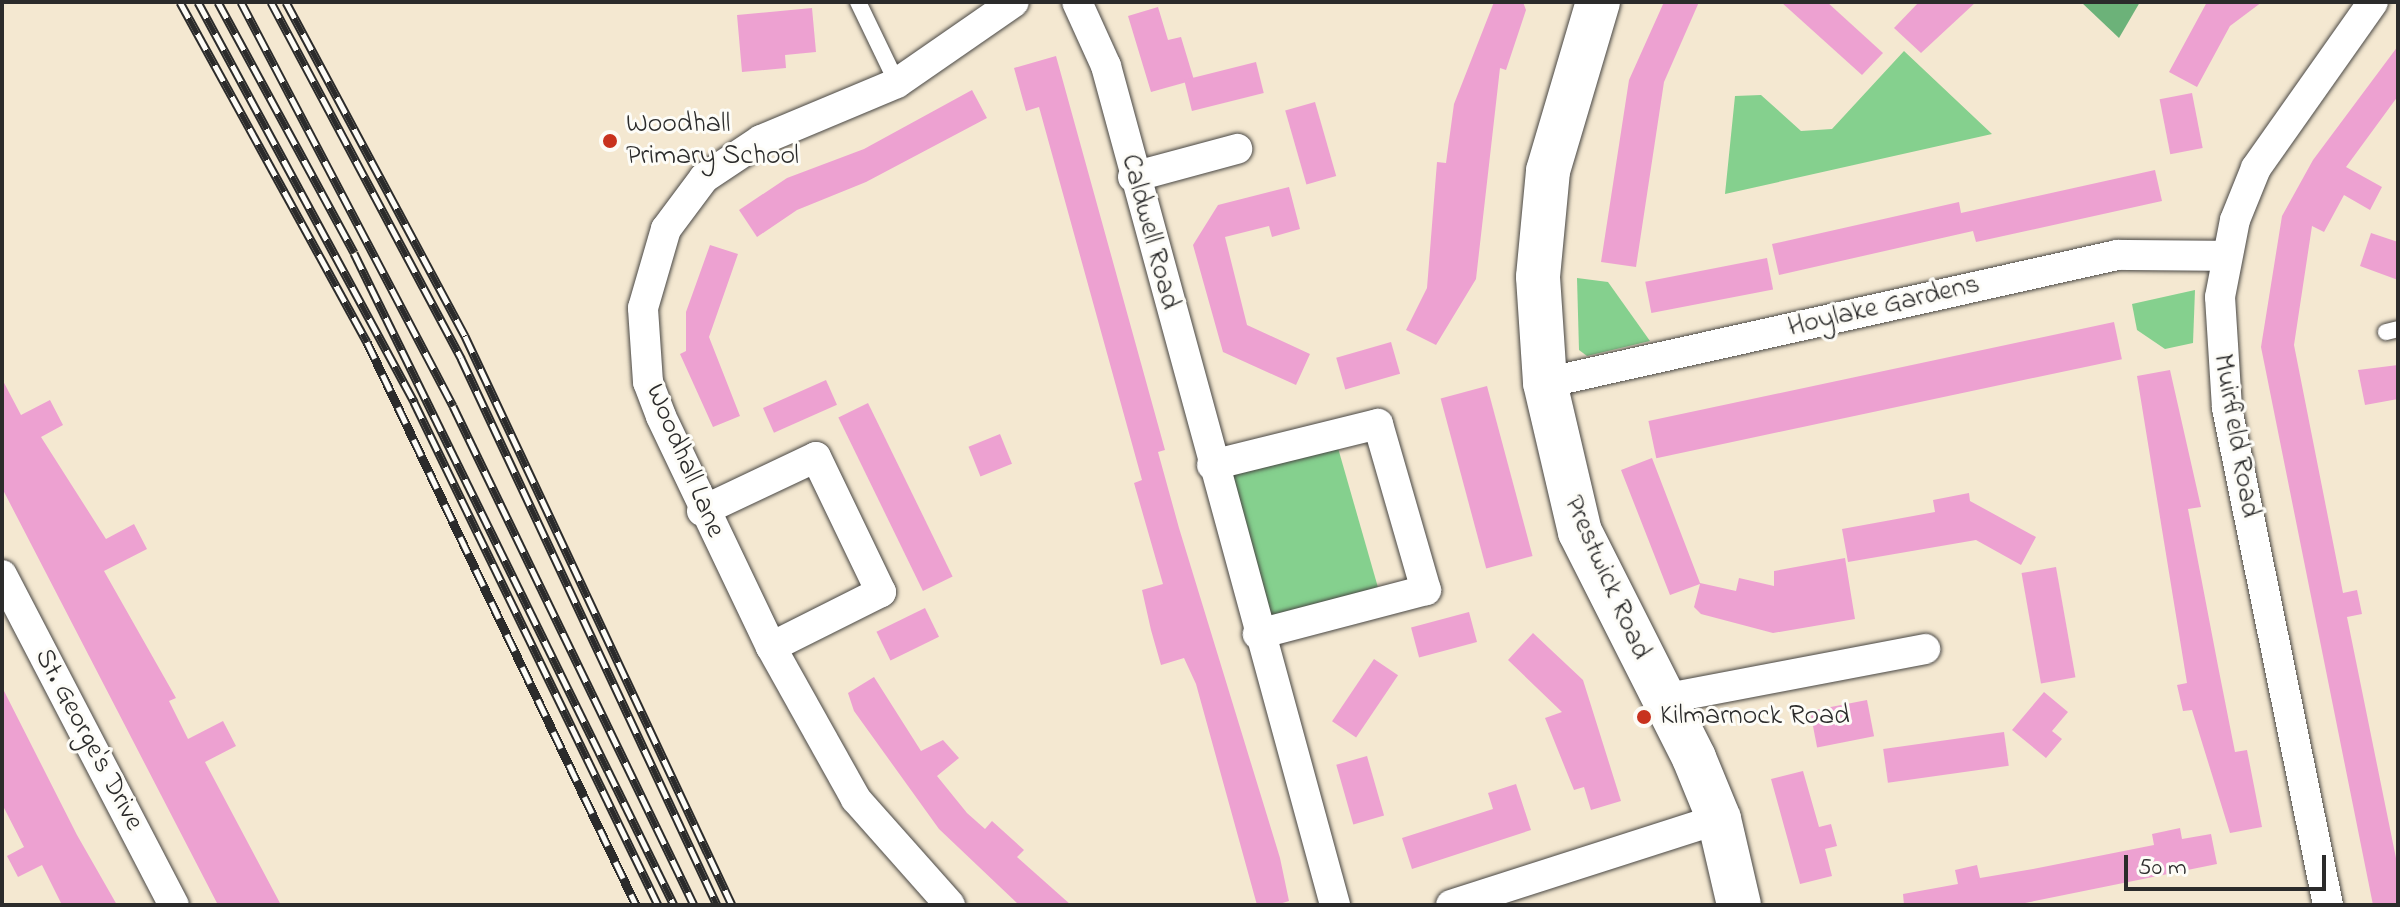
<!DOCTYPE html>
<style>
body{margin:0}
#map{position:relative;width:2400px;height:907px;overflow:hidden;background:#f4e8d1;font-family:"Indie Flower",sans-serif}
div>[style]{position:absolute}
.green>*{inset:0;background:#85d08e;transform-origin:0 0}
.forest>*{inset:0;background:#6cb279}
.building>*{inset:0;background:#eda1d1;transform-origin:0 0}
.roads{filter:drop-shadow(0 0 2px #494744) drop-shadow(0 0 2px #494744)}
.lane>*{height:16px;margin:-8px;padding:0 8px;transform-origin:8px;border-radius:8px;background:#fff}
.street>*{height:30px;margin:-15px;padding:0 15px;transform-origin:15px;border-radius:15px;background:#fff}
.secondary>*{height:44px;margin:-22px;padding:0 22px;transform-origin:22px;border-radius:22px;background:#fff}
.rail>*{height:9px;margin-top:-4.5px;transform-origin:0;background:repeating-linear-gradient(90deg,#fdfcf7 0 18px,#2b2b2b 0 36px);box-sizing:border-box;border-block:2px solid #2b2b2b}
.dots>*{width:22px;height:22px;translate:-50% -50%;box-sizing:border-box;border:4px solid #fdfcf7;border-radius:50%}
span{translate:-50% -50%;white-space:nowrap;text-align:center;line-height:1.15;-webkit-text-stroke:6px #fdfcf7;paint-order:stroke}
.poi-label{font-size:28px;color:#2b2b2b}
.left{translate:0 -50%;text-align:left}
.street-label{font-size:28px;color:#2b2b2b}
.frame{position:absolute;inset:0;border:4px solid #2b2b2b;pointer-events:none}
.scale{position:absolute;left:2124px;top:855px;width:202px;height:36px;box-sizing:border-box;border:4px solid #2b2b2b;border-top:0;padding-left:10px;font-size:24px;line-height:28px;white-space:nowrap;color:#2b2b2b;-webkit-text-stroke:6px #fdfcf7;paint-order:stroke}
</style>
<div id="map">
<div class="green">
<i style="clip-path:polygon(1904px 51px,1992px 134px,1725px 194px,1735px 96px,1761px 95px,1801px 131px,1832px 129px)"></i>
<i style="clip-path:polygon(1577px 278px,1608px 282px,1650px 341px,1587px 356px,1579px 350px)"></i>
<i style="clip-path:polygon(2195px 290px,2193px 343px,2165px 349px,2137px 330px,2132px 304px)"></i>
<i style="left:1336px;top:441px;width:155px;height:111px;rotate:74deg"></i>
</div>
<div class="forest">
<i style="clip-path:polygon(2081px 2px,2140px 2px,2119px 38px)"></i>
</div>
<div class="building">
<i style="clip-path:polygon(1494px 2px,1523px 2px,1526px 10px,1506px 70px,1500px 68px,1476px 279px,1436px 345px,1406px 330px,1427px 288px,1437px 162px,1446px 163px,1454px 104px)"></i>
<i style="clip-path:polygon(1664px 2px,1699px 2px,1664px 82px,1636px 267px,1601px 262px,1629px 80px)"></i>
<i style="clip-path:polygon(1781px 2px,1827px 2px,1883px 53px,1862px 75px)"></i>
<i style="clip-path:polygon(1919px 2px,1976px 2px,1921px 53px,1894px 28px)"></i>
<i style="clip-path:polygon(2207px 2px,2262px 2px,2230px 26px,2197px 87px,2169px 72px)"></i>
<i style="clip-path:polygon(1158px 7px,1168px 40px,1181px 37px,1194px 80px,1151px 92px,1128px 16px)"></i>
<i style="clip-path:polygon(812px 8px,816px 52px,785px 55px,786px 68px,742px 72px,737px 15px)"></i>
<i style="clip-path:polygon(2398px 46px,2398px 96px,2346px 167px,2382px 187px,2370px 210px,2344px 195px,2324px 232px,2312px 226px,2294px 345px,2343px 593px,2357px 590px,2362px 614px,2347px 617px,2398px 868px,2398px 905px,2373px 905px,2261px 347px,2282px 216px,2313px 160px)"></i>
<i style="clip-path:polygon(1056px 56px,1165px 450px,1158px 452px,1179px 528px,1280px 858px,1289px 901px,1276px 905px,1257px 905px,1196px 684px,1184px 658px,1161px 665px,1151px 630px,1142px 590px,1163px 584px,1134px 483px,1142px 480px,1039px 107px,1026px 111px,1014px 68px)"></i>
<i style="left:1256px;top:62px;width:32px;height:74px;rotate:76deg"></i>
<i style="clip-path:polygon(972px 90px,987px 118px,866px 182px,797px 210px,757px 237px,739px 210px,787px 178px,864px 149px)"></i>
<i style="left:2192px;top:93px;width:56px;height:33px;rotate:79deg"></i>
<i style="left:1315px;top:102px;width:77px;height:31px;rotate:74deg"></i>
<i style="clip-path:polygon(2155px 170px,2162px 201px,1976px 242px,1973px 231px,1779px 275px,1772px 244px,1959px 202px,1961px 213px)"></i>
<i style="clip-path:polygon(1289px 187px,1300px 229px,1272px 237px,1269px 226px,1225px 237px,1247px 325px,1310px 354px,1296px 385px,1223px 352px,1193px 245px,1218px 205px)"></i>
<i style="clip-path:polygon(2371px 233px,2398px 242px,2398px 280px,2360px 266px)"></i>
<i style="clip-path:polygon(710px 245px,738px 254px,709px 337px,740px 416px,713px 427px,680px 354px,686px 351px,686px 312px)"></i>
<i style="left:1767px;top:258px;width:32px;height:124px;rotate:79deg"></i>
<i style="left:2114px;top:322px;width:38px;height:476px;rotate:78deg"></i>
<i style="left:1391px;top:342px;width:33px;height:57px;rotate:74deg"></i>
<i style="clip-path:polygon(2398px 365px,2398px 399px,2365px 405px,2358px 370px)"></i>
<i style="clip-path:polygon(2170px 370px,2201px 507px,2188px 509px,2218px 666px,2235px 752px,2247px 750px,2262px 827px,2230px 833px,2192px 710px,2183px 711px,2177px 685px,2187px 683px,2137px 376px)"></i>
<i style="clip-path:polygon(2px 379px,21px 415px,50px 400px,63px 425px,41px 437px,106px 539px,134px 524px,147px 549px,104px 571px,176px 698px,169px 701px,188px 739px,223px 721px,236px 746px,205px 762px,281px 905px,218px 905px,2px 488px)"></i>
<i style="left:826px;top:380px;width:27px;height:69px;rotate:66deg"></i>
<i style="left:1487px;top:386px;width:176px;height:48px;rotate:75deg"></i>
<i style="left:868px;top:403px;width:193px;height:33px;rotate:64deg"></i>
<i style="left:1000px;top:434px;width:32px;height:34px;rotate:68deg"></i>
<i style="clip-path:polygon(1652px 458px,1700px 583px,1736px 591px,1739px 578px,1774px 586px,1774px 571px,1845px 558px,1855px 619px,1773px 633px,1701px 614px,1694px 607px,1700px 584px,1670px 595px,1621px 470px)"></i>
<i style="clip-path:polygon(1969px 493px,1970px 501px,2036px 537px,2021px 565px,1976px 540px,1848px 562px,1842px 529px,1935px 512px,1933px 500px)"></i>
<i style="left:2056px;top:567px;width:112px;height:35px;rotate:80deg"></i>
<i style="left:925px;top:608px;width:32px;height:54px;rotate:64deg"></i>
<i style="left:1469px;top:612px;width:31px;height:60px;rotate:75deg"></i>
<i style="clip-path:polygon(1533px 633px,1583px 680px,1621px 801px,1591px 810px,1584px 787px,1574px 790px,1545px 718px,1562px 712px,1508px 660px)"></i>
<i style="left:1374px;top:659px;width:29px;height:75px;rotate:34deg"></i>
<i style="clip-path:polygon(874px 677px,921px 751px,943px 740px,959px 758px,937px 776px,967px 813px,985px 829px,992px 821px,1024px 850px,1017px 857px,1071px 905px,1019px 905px,939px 829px,854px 711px,848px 693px)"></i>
<i style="clip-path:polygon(2px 687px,77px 835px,117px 905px,62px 905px,42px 865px,18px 877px,7px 856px,24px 847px,2px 804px)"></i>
<i style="clip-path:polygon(2044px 692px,2068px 712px,2052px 731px,2062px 739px,2046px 758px,2012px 730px)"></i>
<i style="left:1867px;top:700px;width:37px;height:58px;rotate:79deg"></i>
<i style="left:2004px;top:732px;width:34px;height:122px;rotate:82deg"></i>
<i style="left:1367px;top:756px;width:62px;height:32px;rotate:74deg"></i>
<i style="clip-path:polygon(1803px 771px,1819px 827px,1831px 824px,1837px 846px,1825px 849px,1832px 876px,1800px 884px,1771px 779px)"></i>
<i style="clip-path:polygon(1516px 784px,1531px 830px,1412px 869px,1402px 838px,1493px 809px,1488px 793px)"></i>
<i style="clip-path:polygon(2180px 828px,2182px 839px,2211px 834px,2217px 864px,2015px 905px,1904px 905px,1903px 894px,1958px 884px,1955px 870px,1977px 865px,1980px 878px,2033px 869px,2154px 845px,2152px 834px)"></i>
</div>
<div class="roads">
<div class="lane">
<i style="left:858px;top:2px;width:90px;rotate:64.3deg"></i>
<i style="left:2386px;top:332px;width:12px;rotate:-14deg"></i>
</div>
<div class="street">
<i style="left:1077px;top:2px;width:70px;rotate:65.6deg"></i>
<i style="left:1106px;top:66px;width:870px;rotate:74.73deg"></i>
<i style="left:1133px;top:177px;width:108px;rotate:-15.1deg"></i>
<i style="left:1545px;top:383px;width:586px;rotate:-12.61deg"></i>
<i style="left:2117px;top:255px;width:109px;rotate:0.5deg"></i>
<i style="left:1212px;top:465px;width:171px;rotate:-13.9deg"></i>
<i style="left:1378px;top:424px;width:173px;rotate:73.9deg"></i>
<i style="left:1426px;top:590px;width:174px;rotate:165.3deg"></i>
<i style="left:702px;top:511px;width:126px;rotate:-25.3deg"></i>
<i style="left:816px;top:457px;width:150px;rotate:64.3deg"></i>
<i style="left:881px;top:592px;width:123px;rotate:153.4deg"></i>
<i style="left:2px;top:575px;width:372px;rotate:62.5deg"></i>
<i style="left:1663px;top:699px;width:267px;rotate:-10.8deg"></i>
<i style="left:950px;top:905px;width:142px;rotate:-131.6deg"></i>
<i style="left:856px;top:799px;width:174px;rotate:-119.2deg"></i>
<i style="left:771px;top:647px;width:256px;rotate:-115.5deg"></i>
<i style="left:661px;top:416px;width:36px;rotate:-111deg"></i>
<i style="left:648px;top:382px;width:74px;rotate:-93.9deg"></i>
<i style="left:643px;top:308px;width:82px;rotate:-73.8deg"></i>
<i style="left:666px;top:229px;width:64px;rotate:-53.3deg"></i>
<i style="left:704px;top:178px;width:69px;rotate:-33.7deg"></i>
<i style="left:761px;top:140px;width:147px;rotate:-22.7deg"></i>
<i style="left:897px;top:83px;width:142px;rotate:-34.7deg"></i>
<i style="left:1451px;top:905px;width:281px;rotate:-17.8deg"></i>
<i style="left:2328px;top:905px;width:507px;rotate:-101.49deg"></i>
<i style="left:2227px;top:408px;width:111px;rotate:-93.6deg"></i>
<i style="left:2220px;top:297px;width:78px;rotate:-79deg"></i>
<i style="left:2235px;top:220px;width:56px;rotate:-68deg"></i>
<i style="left:2256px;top:168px;width:203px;rotate:-54.8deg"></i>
</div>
<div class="secondary">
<i style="left:1598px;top:2px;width:176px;rotate:106.5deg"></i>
<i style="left:1548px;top:171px;width:106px;rotate:95.4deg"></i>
<i style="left:1538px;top:277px;width:106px;rotate:86.2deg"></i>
<i style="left:1545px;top:383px;width:153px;rotate:76.8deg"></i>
<i style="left:1580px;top:532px;width:253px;rotate:63.2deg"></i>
<i style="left:1694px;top:758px;width:66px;rotate:67.7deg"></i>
<i style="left:1719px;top:819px;width:88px;rotate:76.9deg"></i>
</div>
</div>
<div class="rail">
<i style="left:180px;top:2px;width:388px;rotate:61.2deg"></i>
<i style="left:367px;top:342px;width:624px;rotate:64.46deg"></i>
<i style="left:198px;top:2px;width:455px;rotate:61.6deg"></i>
<i style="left:414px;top:402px;width:559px;rotate:64.12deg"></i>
<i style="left:218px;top:2px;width:285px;rotate:61.5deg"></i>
<i style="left:354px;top:253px;width:726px;rotate:63.86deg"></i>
<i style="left:241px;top:2px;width:456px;rotate:62.3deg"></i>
<i style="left:453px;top:406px;width:554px;rotate:64.22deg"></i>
<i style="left:271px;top:2px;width:404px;rotate:61.9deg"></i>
<i style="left:461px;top:358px;width:604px;rotate:64.92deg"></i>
<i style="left:286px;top:2px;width:379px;rotate:61.8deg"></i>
<i style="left:465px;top:336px;width:629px;rotate:64.86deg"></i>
</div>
<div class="dots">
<i style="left:610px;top:141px;background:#c8321e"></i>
<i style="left:1644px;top:717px;background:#c8321e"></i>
</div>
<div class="poi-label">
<span class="left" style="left:626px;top:141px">Woodhall<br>Primary School</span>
<span class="left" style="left:1660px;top:717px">Kilmarnock Road</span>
</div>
<div class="street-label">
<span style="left:1149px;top:232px;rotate:75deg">Caldwell Road</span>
<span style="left:1884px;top:307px;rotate:-13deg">Hoylake Gardens</span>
<span style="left:2235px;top:436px;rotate:80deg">Muirfield Road</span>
<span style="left:684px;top:461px;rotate:67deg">Woodhall Lane</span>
<span style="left:1606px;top:578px;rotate:66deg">Prestwick Road</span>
<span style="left:88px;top:740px;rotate:62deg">St. George's Drive</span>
</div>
<div class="frame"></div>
<div class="scale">50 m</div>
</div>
